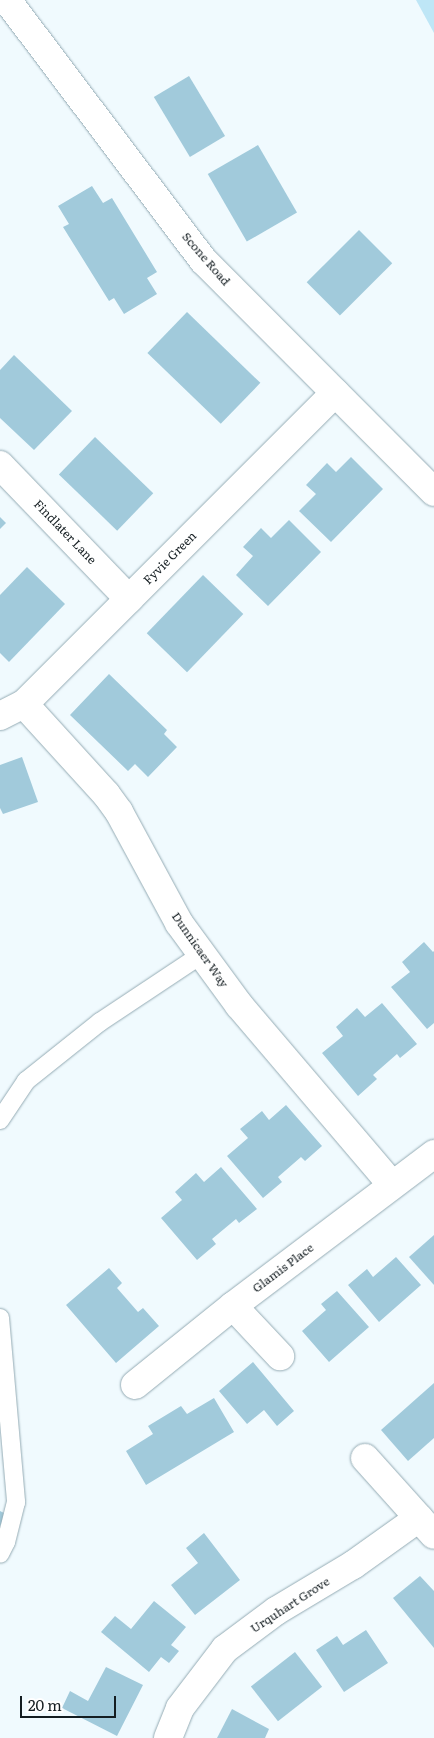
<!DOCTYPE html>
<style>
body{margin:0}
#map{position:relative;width:434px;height:1738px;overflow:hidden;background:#f0fafe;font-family:Literata,serif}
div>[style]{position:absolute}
.green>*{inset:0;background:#bee6f6}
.building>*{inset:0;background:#a1cadb;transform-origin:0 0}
.roads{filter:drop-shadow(0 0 1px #94abb4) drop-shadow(0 0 1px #94abb4)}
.service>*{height:18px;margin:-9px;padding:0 9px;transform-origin:9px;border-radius:9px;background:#fff}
.minor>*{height:28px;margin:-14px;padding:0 14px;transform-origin:14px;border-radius:14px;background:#fff}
span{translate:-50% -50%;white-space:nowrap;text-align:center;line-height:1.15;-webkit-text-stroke:4.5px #fff;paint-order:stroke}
.street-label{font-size:12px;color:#141d21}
.scale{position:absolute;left:20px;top:1696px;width:96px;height:22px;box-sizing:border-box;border:2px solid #141d21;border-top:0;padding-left:6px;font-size:15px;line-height:18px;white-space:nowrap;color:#141d21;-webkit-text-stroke:4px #fff;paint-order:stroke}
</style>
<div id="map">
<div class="green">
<i style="clip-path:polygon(416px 0,434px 0,434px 33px)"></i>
</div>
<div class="building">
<i style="left:189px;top:76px;width:70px;height:41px;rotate:59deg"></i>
<i style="left:258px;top:145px;width:78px;height:58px;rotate:60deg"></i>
<i style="clip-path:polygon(92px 186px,103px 203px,112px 198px,157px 272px,147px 278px,157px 294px,124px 314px,114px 298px,109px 301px,63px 227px,69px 224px,58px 206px)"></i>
<i style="left:359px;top:230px;width:47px;height:74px;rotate:45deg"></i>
<i style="left:187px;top:312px;width:102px;height:57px;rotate:44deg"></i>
<i style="clip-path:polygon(14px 355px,72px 411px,34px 450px,0 418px,0 370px)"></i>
<i style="left:95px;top:437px;width:81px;height:52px;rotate:44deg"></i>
<i style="clip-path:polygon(351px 457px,383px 489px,331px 542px,299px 511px,316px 494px,306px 485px,327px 463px,336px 472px)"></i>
<i style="clip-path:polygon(0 517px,6px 523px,0 529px)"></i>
<i style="clip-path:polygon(289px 520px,321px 552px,268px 606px,236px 575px,253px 556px,243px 547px,261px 528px,271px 538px)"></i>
<i style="clip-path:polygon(27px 567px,65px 604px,9px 662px,0 653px,0 595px)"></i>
<i style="left:203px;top:575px;width:56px;height:81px;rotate:44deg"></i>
<i style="clip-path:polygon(109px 674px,167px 730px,164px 734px,177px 747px,148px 777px,135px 764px,128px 771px,70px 715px)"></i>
<i style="clip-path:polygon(22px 757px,38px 802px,3px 814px,0 808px,0 765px)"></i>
<i style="clip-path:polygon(424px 942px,433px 952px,434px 951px,434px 1023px,427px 1029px,391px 987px,410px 972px,402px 962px)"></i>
<i style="clip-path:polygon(382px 1003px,417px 1044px,400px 1058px,397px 1054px,373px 1075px,377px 1079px,358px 1096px,322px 1053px,343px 1036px,336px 1027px,357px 1008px,365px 1017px)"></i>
<i style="clip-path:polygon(286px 1105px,322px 1146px,305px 1161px,301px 1157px,278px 1177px,282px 1182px,263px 1198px,227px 1156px,248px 1138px,240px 1129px,262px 1111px,269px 1120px)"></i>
<i style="clip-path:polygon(221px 1167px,257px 1209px,239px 1223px,236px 1219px,212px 1239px,216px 1244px,197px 1260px,161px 1218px,182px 1200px,175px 1192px,196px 1173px,204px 1182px)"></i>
<i style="clip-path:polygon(434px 1235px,434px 1285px,409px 1257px)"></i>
<i style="clip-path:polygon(396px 1257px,421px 1285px,379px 1322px,348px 1285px,367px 1269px,373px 1277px)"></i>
<i style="clip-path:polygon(109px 1268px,122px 1283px,117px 1288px,138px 1312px,143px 1308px,159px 1326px,116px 1363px,66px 1305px)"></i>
<i style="clip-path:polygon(337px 1291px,369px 1327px,329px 1362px,302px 1331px,326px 1310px,321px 1304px)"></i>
<i style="clip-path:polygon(253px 1362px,294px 1411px,277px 1426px,264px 1410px,247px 1424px,219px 1391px)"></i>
<i style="clip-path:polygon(434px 1383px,434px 1438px,408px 1461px,381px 1430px)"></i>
<i style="clip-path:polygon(214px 1398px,234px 1432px,146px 1485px,126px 1451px,153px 1434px,148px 1426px,181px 1406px,187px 1414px)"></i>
<i style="clip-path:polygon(0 1511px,6px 1514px,0 1526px)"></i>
<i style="clip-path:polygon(204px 1533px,240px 1580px,195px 1615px,171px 1585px,198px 1563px,186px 1548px)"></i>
<i style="clip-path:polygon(420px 1576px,434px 1591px,434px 1648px,393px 1598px)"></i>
<i style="clip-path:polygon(154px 1601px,186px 1627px,171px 1645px,179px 1651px,169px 1663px,161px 1657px,149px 1672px,101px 1632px,115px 1616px,131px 1629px)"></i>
<i style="clip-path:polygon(366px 1630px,388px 1663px,344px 1692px,316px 1650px,337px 1636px,343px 1645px)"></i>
<i style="left:295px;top:1652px;width:44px;height:56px;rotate:52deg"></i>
<i style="clip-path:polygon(106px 1667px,143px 1685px,117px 1736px,62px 1708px,70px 1691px,88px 1701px)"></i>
<i style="clip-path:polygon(232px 1709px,269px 1729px,265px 1738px,217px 1738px)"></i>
</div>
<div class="roads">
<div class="service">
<i style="left:0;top:1120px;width:47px;rotate:-56.3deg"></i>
<i style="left:26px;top:1081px;width:95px;rotate:-38.6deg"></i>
<i style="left:100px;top:1022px;width:121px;rotate:-33.6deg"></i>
<i style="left:0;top:1318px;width:185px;rotate:85deg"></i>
<i style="left:16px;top:1502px;width:41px;rotate:104deg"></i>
<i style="left:6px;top:1542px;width:13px;rotate:117deg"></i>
</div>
<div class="minor">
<i style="left:7px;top:0;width:327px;rotate:53deg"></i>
<i style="left:204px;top:261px;width:326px;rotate:45.1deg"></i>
<i style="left:0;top:465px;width:186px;rotate:46.1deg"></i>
<i style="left:24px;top:704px;width:122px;rotate:47.7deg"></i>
<i style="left:106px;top:794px;width:22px;rotate:54deg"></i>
<i style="left:119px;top:812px;width:126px;rotate:61.6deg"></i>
<i style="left:179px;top:923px;width:102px;rotate:53.8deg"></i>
<i style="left:239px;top:1005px;width:236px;rotate:49.6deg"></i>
<i style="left:0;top:716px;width:27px;rotate:-27deg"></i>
<i style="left:24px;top:704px;width:440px;rotate:-45deg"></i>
<i style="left:233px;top:1306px;width:69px;rotate:46.8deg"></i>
<i style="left:135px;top:1385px;width:126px;rotate:-38.9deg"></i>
<i style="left:233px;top:1306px;width:252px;rotate:-37.1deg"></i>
<i style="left:365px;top:1458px;width:103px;rotate:48.1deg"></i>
<i style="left:168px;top:1738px;width:32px;rotate:-68deg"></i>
<i style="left:180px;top:1708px;width:74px;rotate:-52.7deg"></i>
<i style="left:225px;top:1649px;width:64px;rotate:-36.7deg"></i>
<i style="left:276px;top:1611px;width:90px;rotate:-30.9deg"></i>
<i style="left:353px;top:1565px;width:81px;rotate:-35.5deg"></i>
</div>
</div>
<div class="street-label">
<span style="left:206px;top:259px;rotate:49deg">Scone Road</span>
<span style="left:65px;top:532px;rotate:46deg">Findlater Lane</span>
<span style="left:170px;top:558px;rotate:-45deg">Fyvie Green</span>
<span style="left:200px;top:950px;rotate:55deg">Dunnicaer Way</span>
<span style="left:283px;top:1268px;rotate:-37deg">Glamis Place</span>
<span style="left:290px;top:1605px;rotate:-33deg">Urquhart Grove</span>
</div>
<div class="scale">20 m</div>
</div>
